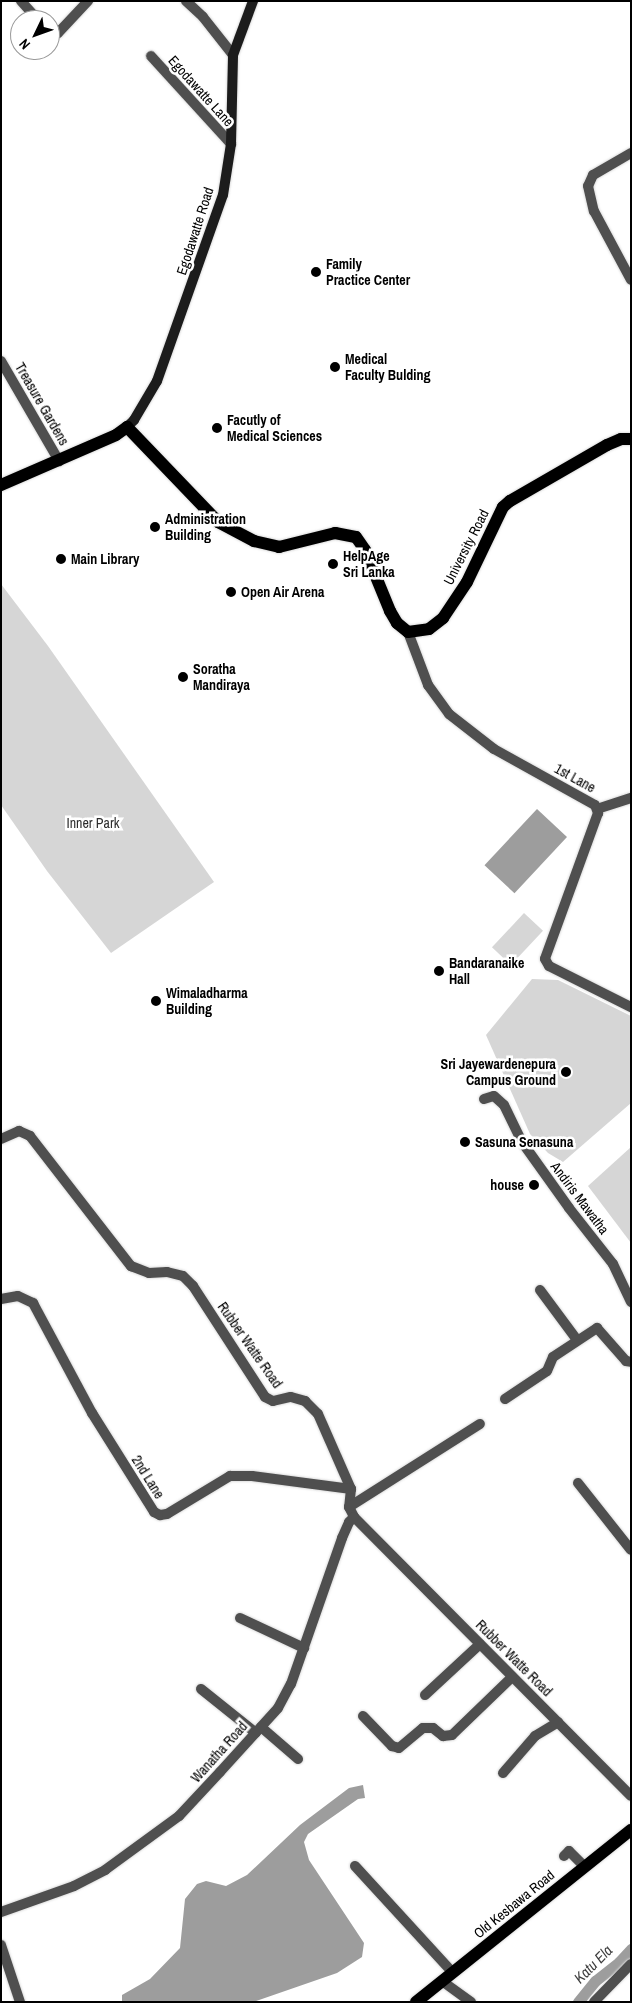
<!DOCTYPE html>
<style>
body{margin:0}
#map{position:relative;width:632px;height:2003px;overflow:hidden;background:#fff;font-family:"Archivo Narrow",sans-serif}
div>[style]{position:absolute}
.green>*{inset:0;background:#d6d6d6;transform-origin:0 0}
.water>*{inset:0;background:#9d9d9d;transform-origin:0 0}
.canal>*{height:11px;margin:-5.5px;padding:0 5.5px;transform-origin:5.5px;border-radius:5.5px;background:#9d9d9d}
.roads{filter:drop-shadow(0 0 1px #dbdbdb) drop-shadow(0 0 1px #dbdbdb)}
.street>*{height:10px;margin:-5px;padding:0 5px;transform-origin:5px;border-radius:5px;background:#4f4f4f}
.secondary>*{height:10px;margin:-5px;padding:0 5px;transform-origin:5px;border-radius:5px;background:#1c1c1c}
.primary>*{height:12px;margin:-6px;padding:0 6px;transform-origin:6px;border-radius:6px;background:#000}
.dots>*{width:14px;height:14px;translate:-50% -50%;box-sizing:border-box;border:2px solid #fff;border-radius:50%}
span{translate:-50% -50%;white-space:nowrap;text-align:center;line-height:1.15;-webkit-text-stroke:5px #fff;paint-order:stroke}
.street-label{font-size:14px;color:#000}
.poi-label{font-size:14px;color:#000;font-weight:700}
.left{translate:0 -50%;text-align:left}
.right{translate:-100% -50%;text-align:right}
.park-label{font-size:14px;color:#2d2d2d}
.water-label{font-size:15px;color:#3e3e3e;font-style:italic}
.frame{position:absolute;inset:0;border:2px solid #000;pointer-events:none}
.north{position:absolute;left:10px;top:10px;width:50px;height:50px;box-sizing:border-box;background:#fff;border:1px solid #999;border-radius:50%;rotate:228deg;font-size:14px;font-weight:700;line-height:20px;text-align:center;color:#000}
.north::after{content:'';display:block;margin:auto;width:18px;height:22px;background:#000;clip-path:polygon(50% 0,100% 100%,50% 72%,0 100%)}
</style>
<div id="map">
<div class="green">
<i style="clip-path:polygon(1px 584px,48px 646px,214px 882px,111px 953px,47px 871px,1px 805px)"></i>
<i style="left:524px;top:913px;width:26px;height:47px;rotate:43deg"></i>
<i style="clip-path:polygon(532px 979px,558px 980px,631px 1016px,631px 1103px,563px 1162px,548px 1153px,530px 1134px,486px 1035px)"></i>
<i style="clip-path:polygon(631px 1147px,631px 1243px,588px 1186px)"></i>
</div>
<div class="water">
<i style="left:537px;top:809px;width:41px;height:77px;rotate:43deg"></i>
<i style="clip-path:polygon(363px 1785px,365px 1798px,358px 1799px,308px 1834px,304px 1842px,309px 1860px,364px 1943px,362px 1957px,337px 1973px,253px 2002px,122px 2002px,122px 1995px,150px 1979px,180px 1948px,185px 1899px,197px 1884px,206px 1881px,226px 1886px,247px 1875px,300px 1825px,349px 1788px)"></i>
</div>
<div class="canal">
<i style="left:578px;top:2002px;width:27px;rotate:-51deg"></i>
<i style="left:595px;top:1981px;width:31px;rotate:-38deg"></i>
<i style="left:619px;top:1962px;width:18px;rotate:-47deg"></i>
</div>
<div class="roads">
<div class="street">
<i style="left:21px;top:1px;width:25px;rotate:48deg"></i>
<i style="left:186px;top:1px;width:23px;rotate:43deg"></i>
<i style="left:203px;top:17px;width:48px;rotate:51.7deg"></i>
<i style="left:50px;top:32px;width:4px;rotate:56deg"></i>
<i style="left:52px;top:35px;width:6px;rotate:-18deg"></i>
<i style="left:58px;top:33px;width:44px;rotate:-46.8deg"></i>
<i style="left:151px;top:56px;width:119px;rotate:47.7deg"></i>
<i style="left:631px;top:153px;width:44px;rotate:149.9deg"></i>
<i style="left:593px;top:175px;width:12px;rotate:114deg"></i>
<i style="left:588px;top:186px;width:26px;rotate:77deg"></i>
<i style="left:594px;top:211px;width:78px;rotate:61.8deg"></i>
<i style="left:1px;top:361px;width:116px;rotate:59.9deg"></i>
<i style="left:408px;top:632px;width:57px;rotate:69.3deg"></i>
<i style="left:428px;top:685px;width:36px;rotate:54deg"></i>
<i style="left:449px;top:714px;width:57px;rotate:37.9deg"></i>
<i style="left:494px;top:749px;width:115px;rotate:29deg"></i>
<i style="left:595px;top:805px;width:9px;rotate:69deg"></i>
<i style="left:598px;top:813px;width:155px;rotate:110deg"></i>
<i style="left:545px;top:959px;width:8px;rotate:60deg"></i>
<i style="left:549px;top:966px;width:92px;rotate:26.6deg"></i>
<i style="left:597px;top:809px;width:36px;rotate:-18deg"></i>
<i style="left:484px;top:1099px;width:10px;rotate:-17deg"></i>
<i style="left:494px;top:1096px;width:13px;rotate:42deg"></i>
<i style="left:504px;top:1105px;width:41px;rotate:64.1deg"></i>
<i style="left:522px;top:1142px;width:81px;rotate:54.5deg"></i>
<i style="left:569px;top:1208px;width:71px;rotate:51.8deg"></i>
<i style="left:613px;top:1264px;width:42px;rotate:64.7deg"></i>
<i style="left:1px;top:1139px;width:20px;rotate:-24deg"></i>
<i style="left:19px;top:1131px;width:12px;rotate:24deg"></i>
<i style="left:30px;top:1136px;width:165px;rotate:52.2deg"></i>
<i style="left:131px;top:1266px;width:19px;rotate:21deg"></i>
<i style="left:149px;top:1273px;width:18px;rotate:-3deg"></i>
<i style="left:167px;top:1272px;width:16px;rotate:14deg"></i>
<i style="left:183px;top:1276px;width:14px;rotate:45deg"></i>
<i style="left:193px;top:1286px;width:132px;rotate:57deg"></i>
<i style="left:265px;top:1397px;width:9px;rotate:27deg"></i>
<i style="left:273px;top:1401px;width:18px;rotate:-13deg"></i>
<i style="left:291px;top:1397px;width:15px;rotate:16deg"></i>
<i style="left:305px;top:1401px;width:18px;rotate:45deg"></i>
<i style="left:318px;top:1414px;width:82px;rotate:66.3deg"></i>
<i style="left:351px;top:1489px;width:18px;rotate:96deg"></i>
<i style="left:349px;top:1507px;width:11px;rotate:63deg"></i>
<i style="left:354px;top:1517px;width:393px;rotate:45.2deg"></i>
<i style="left:540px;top:1290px;width:62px;rotate:53.5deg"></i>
<i style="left:1px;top:1299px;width:17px;rotate:-10deg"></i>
<i style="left:18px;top:1296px;width:17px;rotate:25deg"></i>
<i style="left:33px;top:1303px;width:125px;rotate:61.8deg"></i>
<i style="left:92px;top:1413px;width:117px;rotate:57.9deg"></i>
<i style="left:154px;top:1512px;width:7px;rotate:27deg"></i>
<i style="left:160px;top:1515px;width:7px;rotate:-8deg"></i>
<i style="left:167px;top:1514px;width:74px;rotate:-31.1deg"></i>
<i style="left:230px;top:1476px;width:22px"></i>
<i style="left:252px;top:1476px;width:100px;rotate:7.5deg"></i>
<i style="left:505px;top:1399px;width:50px;rotate:-33.7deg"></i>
<i style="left:547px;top:1371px;width:15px;rotate:-67deg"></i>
<i style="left:553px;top:1357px;width:53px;rotate:-33.4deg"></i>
<i style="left:597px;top:1328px;width:44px;rotate:48.7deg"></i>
<i style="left:626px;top:1361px;width:5px;rotate:11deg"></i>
<i style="left:578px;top:1483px;width:85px;rotate:51.7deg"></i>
<i style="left:349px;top:1507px;width:155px;rotate:-32.4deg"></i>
<i style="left:240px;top:1618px;width:71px;rotate:25.1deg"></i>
<i style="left:201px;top:1689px;width:70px;rotate:38.7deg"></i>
<i style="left:425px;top:1695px;width:75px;rotate:-42.8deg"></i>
<i style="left:363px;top:1716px;width:42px;rotate:46deg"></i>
<i style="left:392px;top:1746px;width:7px;rotate:16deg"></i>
<i style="left:399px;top:1748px;width:31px;rotate:-40deg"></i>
<i style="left:423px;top:1728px;width:10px"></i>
<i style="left:433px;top:1728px;width:13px;rotate:39deg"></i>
<i style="left:443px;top:1736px;width:9px;rotate:-6deg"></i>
<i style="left:452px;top:1735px;width:83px;rotate:-44deg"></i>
<i style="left:261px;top:1727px;width:49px;rotate:40.9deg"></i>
<i style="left:503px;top:1773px;width:49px;rotate:-49.1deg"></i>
<i style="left:535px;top:1736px;width:27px;rotate:-31deg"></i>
<i style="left:564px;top:1856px;width:7px;rotate:-45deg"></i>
<i style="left:569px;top:1851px;width:21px;rotate:45deg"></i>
<i style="left:355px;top:1866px;width:144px;rotate:47.5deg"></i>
<i style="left:1px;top:1912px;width:77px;rotate:-19.6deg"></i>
<i style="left:74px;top:1886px;width:35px;rotate:-27deg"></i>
<i style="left:105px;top:1870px;width:92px;rotate:-36.1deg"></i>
<i style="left:179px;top:1816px;width:60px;rotate:-47deg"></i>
<i style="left:220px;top:1772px;width:86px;rotate:-47.8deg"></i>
<i style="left:278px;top:1708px;width:27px;rotate:-62deg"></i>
<i style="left:291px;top:1684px;width:155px;rotate:-70.7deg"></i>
<i style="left:342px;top:1538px;width:17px;rotate:-66deg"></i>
<i style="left:349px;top:1522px;width:7px;rotate:-45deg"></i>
<i style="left:1px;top:1945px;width:60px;rotate:71.6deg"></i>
<i style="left:442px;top:1981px;width:36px;rotate:36deg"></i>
<i style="left:594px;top:2002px;width:53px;rotate:-45.8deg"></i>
</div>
<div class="secondary">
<i style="left:127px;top:427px;width:10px;rotate:-45deg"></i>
<i style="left:134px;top:420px;width:45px;rotate:-59.5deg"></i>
<i style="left:157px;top:381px;width:197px;rotate:-70.5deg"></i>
<i style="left:223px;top:195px;width:52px;rotate:-81.1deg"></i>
<i style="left:231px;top:144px;width:89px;rotate:-88.7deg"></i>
<i style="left:233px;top:55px;width:58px;rotate:-69.7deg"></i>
</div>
<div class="primary">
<i style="left:1px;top:485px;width:125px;rotate:-23.5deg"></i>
<i style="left:116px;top:435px;width:14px;rotate:-36deg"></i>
<i style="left:127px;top:427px;width:132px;rotate:46.2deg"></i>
<i style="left:218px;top:522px;width:41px;rotate:27.8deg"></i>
<i style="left:254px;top:541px;width:26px;rotate:13deg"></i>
<i style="left:279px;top:547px;width:58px;rotate:-14deg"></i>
<i style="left:335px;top:533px;width:21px;rotate:11deg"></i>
<i style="left:356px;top:537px;width:16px;rotate:55deg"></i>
<i style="left:365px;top:550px;width:66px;rotate:67.7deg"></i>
<i style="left:390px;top:611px;width:14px;rotate:60deg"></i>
<i style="left:397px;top:623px;width:14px;rotate:39deg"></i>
<i style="left:408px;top:632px;width:21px;rotate:-8deg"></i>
<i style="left:429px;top:629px;width:18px;rotate:-38deg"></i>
<i style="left:443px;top:618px;width:43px;rotate:-56.3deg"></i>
<i style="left:467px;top:582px;width:83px;rotate:-64.4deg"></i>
<i style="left:503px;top:507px;width:9px;rotate:-41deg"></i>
<i style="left:510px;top:501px;width:112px;rotate:-30deg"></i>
<i style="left:607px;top:445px;width:15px;rotate:-23deg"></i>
<i style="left:621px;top:439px;width:10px"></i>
<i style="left:416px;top:2002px;width:275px;rotate:-38.7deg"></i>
</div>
</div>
<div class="dots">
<i style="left:316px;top:272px;background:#000"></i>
<i style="left:335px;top:367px;background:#000"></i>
<i style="left:217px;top:428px;background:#000"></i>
<i style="left:155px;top:527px;background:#000"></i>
<i style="left:61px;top:559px;background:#000"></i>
<i style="left:333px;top:564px;background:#000"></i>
<i style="left:231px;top:592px;background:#000"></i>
<i style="left:183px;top:677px;background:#000"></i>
<i style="left:439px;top:971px;background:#000"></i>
<i style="left:156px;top:1001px;background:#000"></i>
<i style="left:566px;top:1072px;background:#000"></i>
<i style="left:465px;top:1142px;background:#000"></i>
<i style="left:534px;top:1185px;background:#000"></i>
</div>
<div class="street-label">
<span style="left:201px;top:91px;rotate:48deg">Egodawatte Lane</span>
<span style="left:195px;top:231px;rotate:-72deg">Egodawatte Road</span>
<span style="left:42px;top:404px;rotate:60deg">Treasure Gardens</span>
<span style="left:466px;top:547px;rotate:-63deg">University Road</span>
<span style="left:575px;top:778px;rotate:29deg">1st Lane</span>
<span style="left:580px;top:1198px;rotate:53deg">Andiris Mawatha</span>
<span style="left:250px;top:1345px;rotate:55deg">Rubber Watte Road</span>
<span style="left:148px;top:1477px;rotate:58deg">2nd Lane</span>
<span style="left:514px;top:1658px;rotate:45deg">Rubber Watte Road</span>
<span style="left:219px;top:1752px;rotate:-48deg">Wanatha Road</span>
<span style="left:514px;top:1904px;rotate:-39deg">Old Kesbawa Road</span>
</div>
<div class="poi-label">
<span class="left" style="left:326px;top:272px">Family<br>Practice Center</span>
<span class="left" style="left:345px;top:367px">Medical<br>Faculty Bulding</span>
<span class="left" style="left:227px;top:428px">Facutly of<br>Medical Sciences</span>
<span class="left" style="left:165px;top:527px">Administration<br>Building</span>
<span class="left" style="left:343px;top:564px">HelpAge<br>Sri Lanka</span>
<span class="left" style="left:71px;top:559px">Main Library</span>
<span class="left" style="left:241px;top:592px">Open Air Arena</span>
<span class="left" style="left:193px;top:677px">Soratha<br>Mandiraya</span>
<span class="left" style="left:449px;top:971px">Bandaranaike<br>Hall</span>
<span class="left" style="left:166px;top:1001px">Wimaladharma<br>Building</span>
<span class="right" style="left:556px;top:1072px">Sri Jayewardenepura<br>Campus Ground</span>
<span class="left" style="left:475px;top:1142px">Sasuna Senasuna</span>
<span class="right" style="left:524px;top:1185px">house</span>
</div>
<div class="park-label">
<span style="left:93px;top:823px">Inner Park</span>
</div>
<div class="water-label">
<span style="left:593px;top:1964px;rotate:-45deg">Katu Ela</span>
</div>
<div class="frame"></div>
<div class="north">N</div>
</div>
